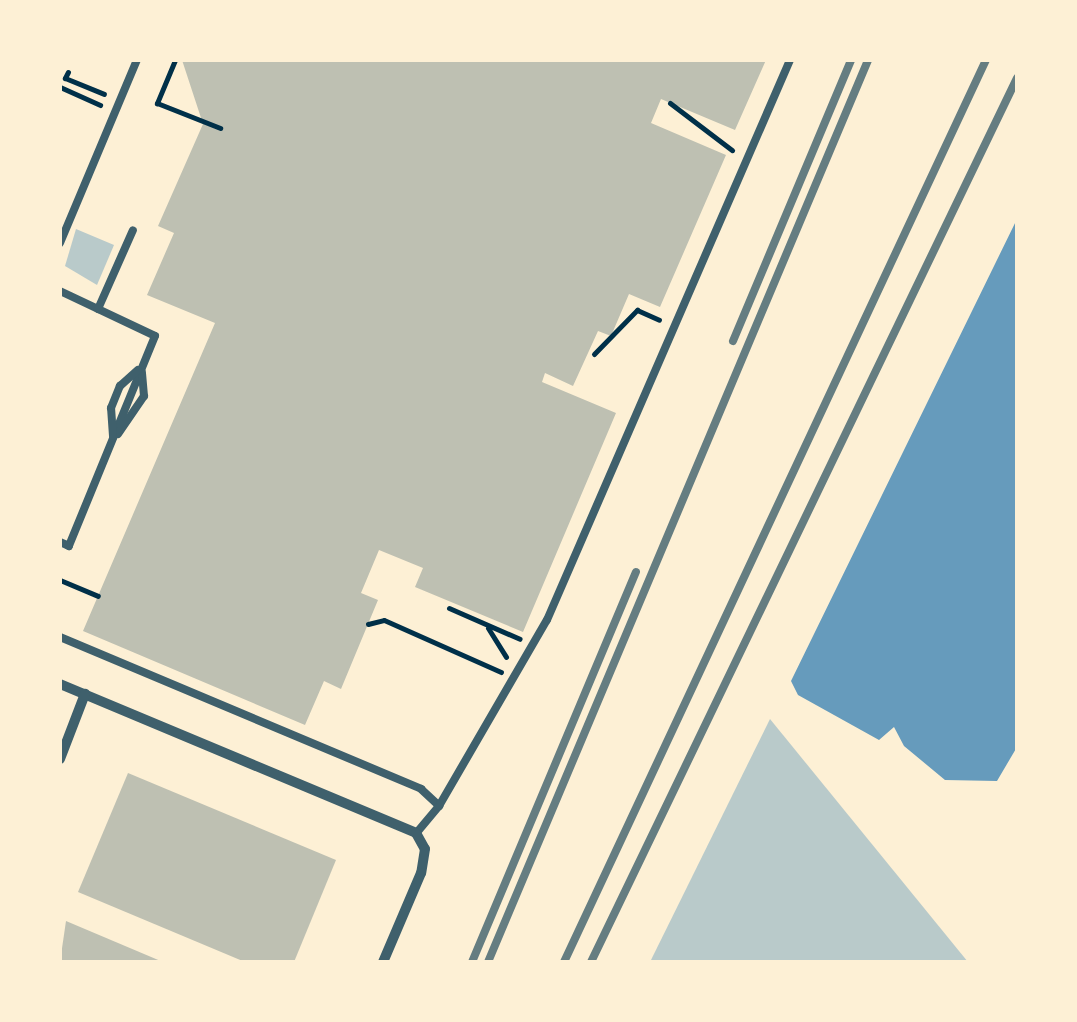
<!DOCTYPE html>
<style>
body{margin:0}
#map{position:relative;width:1077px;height:1022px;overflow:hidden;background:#fdf0d5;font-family:Karla,sans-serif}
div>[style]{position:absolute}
.green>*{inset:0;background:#b9caca}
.water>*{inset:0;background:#669bbc}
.building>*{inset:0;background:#bec0b2}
.path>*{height:5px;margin:-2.5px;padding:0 2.5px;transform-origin:2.5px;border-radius:2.5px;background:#003049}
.service>*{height:8px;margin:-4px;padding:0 4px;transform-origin:4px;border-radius:4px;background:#3f606c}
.minor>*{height:10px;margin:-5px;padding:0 5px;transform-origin:5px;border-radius:5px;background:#3f606c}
.rail>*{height:8px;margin:-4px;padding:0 4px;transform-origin:4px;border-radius:4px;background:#657d81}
span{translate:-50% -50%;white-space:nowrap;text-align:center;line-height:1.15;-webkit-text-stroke:8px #fdf0d5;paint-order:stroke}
.frame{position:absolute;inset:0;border:62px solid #fdf0d5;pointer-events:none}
</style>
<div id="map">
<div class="green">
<i style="clip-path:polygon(76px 229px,114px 245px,97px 285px,65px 266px)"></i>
<i style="clip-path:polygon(770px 719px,968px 962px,650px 962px)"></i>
</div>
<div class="water">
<i style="clip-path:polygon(1017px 219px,1017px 747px,997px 781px,945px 780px,904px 746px,894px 727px,879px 740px,798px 695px,791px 681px)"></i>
</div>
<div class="building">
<i style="clip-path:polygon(182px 60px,766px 60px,735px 130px,661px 99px,651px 123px,726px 155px,660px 307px,629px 294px,611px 336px,598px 331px,573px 386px,545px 373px,542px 382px,616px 413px,523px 632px,415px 587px,423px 568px,379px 550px,361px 593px,378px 600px,341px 689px,324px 681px,305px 725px,83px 631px,215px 323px,147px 295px,174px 233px,158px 226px,203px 124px)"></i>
<i style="clip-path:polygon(128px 773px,336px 860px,294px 962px,245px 962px,78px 892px)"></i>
<i style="clip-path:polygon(66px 921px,163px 962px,60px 962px)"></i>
</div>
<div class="path">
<i style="left:175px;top:60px;width:47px;rotate:112.7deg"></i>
<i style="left:157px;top:103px;width:68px;rotate:21.6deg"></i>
<i style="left:68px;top:72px;width:7px;rotate:117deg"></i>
<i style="left:65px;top:78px;width:42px;rotate:22.3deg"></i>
<i style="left:60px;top:87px;width:44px;rotate:24.2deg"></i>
<i style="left:670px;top:103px;width:78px;rotate:37.2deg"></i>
<i style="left:594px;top:354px;width:62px;rotate:-45.7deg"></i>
<i style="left:637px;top:310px;width:24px;rotate:24deg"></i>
<i style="left:60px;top:580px;width:41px;rotate:22.8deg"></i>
<i style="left:449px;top:608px;width:77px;rotate:23.6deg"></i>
<i style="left:368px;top:624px;width:16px;rotate:-14deg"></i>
<i style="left:384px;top:620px;width:128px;rotate:24deg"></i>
<i style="left:488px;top:628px;width:34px;rotate:58deg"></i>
</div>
<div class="service">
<i style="left:60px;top:243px;width:199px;rotate:-67.2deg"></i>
<i style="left:60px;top:291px;width:105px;rotate:25.3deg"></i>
<i style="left:155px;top:336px;width:227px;rotate:112.3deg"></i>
<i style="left:69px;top:546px;width:10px;rotate:-156deg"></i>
<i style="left:98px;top:309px;width:86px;rotate:-66.1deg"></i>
<i style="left:118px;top:434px;width:46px;rotate:-55.6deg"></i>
<i style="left:144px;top:396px;width:24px;rotate:-95deg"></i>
<i style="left:113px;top:436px;width:28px;rotate:-94deg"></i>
<i style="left:111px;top:408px;width:24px;rotate:-68deg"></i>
<i style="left:120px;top:386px;width:24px;rotate:-42deg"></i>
<i style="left:60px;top:637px;width:392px;rotate:22.8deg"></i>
<i style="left:421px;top:789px;width:25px;rotate:43deg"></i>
<i style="left:439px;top:806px;width:35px;rotate:130deg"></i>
<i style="left:439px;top:806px;width:215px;rotate:-59.9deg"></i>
<i style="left:547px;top:620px;width:610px;rotate:-66.54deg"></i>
</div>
<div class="minor">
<i style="left:60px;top:684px;width:386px;rotate:22.7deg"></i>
<i style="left:416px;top:833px;width:18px;rotate:61deg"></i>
<i style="left:425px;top:849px;width:24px;rotate:99deg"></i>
<i style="left:421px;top:873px;width:97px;rotate:113.1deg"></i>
<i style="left:60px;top:759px;width:70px;rotate:-69deg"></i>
</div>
<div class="rail">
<i style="left:733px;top:341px;width:305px;rotate:-67.2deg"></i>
<i style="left:472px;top:962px;width:423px;rotate:-67.2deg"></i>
<i style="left:488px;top:962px;width:979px;rotate:-67.15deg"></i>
<i style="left:564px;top:962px;width:996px;rotate:-64.93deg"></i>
<i style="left:591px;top:962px;width:981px;rotate:-64.27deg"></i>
</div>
<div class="frame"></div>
</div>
